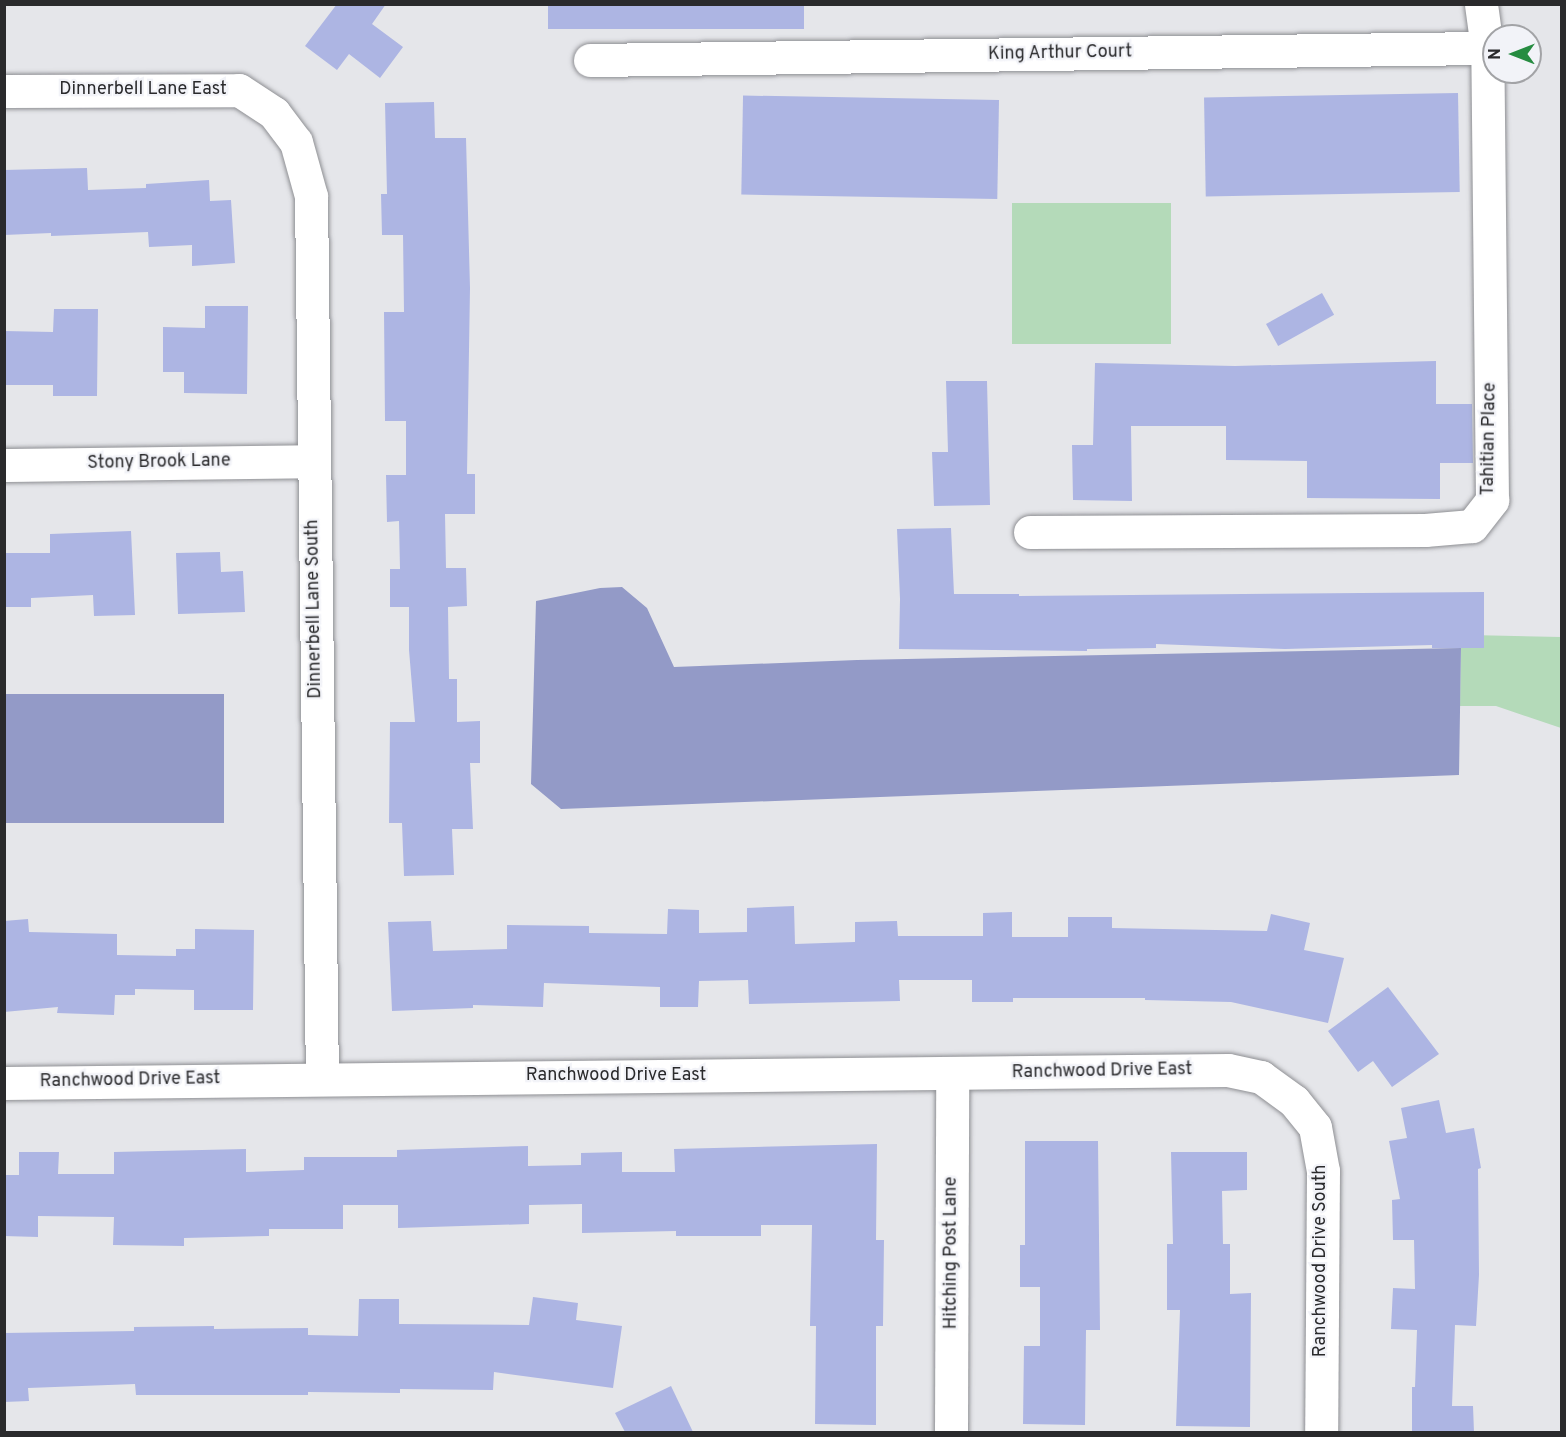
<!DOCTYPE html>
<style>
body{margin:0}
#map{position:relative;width:1566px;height:1437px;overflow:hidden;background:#e5e6ea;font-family:Overpass,sans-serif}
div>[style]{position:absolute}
.green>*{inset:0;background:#b4dab9;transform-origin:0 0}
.water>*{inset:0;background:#939ac7;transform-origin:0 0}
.building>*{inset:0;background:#adb5e3;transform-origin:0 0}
.roads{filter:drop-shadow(0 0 2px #8e8f93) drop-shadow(0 0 2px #8e8f93)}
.minor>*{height:33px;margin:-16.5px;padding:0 16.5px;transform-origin:16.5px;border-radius:16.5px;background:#fff}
span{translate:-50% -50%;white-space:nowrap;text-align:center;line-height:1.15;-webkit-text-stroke:4.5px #f2f3f8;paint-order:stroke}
.street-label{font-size:18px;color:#2a2a2c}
.frame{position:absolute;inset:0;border:6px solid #2a2a2c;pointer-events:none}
.north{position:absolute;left:1482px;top:24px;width:60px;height:60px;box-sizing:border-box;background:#f2f3f8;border:2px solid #a2a3a6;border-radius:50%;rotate:270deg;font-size:16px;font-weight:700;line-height:24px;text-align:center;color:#2a2a2c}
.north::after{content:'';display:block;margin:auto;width:21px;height:27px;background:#268c41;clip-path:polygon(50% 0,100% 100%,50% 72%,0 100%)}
</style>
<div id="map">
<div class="green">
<i style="left:1171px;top:203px;width:141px;height:159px;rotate:90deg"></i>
<i style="clip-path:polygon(1470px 635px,1561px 637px,1561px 728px,1496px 706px,1460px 706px,1461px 648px)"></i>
</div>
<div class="water">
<i style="clip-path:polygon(622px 587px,647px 608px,674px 667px,857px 660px,1461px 648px,1459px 775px,561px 809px,531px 784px,536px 601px,600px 588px)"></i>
<i style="left:5px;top:694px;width:219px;height:129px"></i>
</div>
<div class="building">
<i style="clip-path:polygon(337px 4px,386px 4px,372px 24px,403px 47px,380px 78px,349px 54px,337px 70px,305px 46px)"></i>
<i style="left:548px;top:4px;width:256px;height:25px"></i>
<i style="left:1458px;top:93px;width:99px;height:254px;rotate:89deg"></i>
<i style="left:999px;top:100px;width:99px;height:256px;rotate:91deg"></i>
<i style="clip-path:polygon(434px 102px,435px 138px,466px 138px,470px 288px,467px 474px,475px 474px,475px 514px,445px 514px,446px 568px,466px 568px,467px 606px,448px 607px,449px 679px,457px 679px,457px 722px,480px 721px,480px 763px,470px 763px,473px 829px,452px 829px,454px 875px,404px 876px,402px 823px,389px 823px,390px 722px,415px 722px,409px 650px,409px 607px,390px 607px,390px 569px,400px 569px,399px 521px,387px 522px,386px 475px,406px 475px,406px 421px,385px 421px,384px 312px,404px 312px,403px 235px,382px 235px,381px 194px,387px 194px,385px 103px)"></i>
<i style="clip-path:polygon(87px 168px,88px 190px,146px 188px,146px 184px,209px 180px,210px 201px,231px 200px,235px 263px,192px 266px,192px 245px,149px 247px,148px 232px,51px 236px,51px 233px,4px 235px,4px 170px)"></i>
<i style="left:1322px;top:293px;width:25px;height:64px;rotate:61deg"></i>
<i style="clip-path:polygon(205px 306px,248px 306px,247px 394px,184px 393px,184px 372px,163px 372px,163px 327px,205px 328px)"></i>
<i style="clip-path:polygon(54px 309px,98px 309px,97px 396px,53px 396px,53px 385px,4px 385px,4px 331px,53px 332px)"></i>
<i style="clip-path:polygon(1436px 361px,1436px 404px,1472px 404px,1473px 463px,1440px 463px,1440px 499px,1307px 498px,1307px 461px,1226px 460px,1226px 426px,1131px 426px,1132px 501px,1073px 500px,1072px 445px,1093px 445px,1095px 363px,1235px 366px)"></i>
<i style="clip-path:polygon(946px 381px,987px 381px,990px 505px,934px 506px,932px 452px,948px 452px)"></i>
<i style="clip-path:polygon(951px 528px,954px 594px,1019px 594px,1019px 596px,1484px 592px,1484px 648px,1432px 648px,1432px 645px,1285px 649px,1156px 644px,1156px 648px,1087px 649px,1087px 651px,899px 649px,900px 599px,897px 529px)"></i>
<i style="clip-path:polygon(131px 531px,135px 615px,94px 616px,93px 595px,31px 598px,31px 607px,4px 607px,4px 553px,50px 553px,50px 534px)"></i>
<i style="clip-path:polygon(220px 552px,221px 572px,243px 571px,245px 612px,178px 614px,176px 553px)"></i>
<i style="clip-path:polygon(794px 906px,795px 944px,855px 942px,855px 922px,897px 921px,898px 936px,983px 936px,983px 913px,1012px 912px,1012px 937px,1068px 937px,1068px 917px,1112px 917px,1112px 928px,1267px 931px,1271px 914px,1310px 923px,1304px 950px,1344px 958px,1328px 1023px,1231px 1002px,1145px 1000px,1145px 998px,1013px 998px,1013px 1002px,972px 1002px,972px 980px,899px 980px,900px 1001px,749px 1004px,748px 980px,699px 981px,698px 1007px,660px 1007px,660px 987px,544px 983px,543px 1007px,473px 1005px,473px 1008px,392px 1011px,388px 922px,431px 921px,433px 951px,507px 949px,507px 925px,589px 926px,589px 933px,667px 934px,668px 909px,699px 910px,699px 933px,747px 932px,747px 908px)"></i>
<i style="clip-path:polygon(28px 919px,29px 932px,117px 934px,117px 955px,176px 956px,176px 949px,195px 949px,195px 929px,254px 930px,253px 1010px,194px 1010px,194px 990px,135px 989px,135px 995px,115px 995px,114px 1015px,57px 1013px,58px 1007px,4px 1012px,4px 921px)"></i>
<i style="clip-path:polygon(1388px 987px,1439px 1054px,1392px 1087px,1373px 1061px,1358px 1072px,1328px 1031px)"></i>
<i style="clip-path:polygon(1439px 1100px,1446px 1133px,1474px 1128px,1481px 1168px,1478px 1169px,1479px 1275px,1476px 1326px,1455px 1325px,1452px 1406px,1473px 1406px,1474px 1432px,1412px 1432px,1412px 1387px,1415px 1387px,1417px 1330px,1391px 1329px,1393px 1288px,1415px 1289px,1414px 1240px,1393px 1240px,1392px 1200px,1400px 1199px,1389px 1141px,1407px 1138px,1401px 1108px)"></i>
<i style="clip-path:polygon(1025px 1141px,1098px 1141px,1100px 1330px,1086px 1330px,1085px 1425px,1023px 1424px,1024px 1346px,1040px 1346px,1040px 1287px,1020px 1287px,1020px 1245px,1025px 1245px)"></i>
<i style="clip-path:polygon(877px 1144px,876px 1240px,884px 1240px,883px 1326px,876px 1326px,876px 1425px,815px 1424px,816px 1326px,810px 1326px,812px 1225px,761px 1225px,761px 1236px,676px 1236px,676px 1231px,582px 1233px,582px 1204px,529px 1205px,529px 1224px,398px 1228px,398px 1205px,343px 1205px,343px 1229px,269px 1229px,269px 1236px,184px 1238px,184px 1246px,113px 1245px,114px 1217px,38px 1216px,38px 1237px,4px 1236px,4px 1175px,19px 1175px,19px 1152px,59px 1152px,58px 1174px,114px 1174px,114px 1152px,246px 1149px,246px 1172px,304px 1170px,304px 1157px,397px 1157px,397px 1150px,528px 1146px,528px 1166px,581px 1165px,581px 1153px,622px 1152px,622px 1172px,675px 1172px,674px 1149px)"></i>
<i style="clip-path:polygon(1171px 1152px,1247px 1152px,1247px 1190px,1222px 1191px,1223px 1244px,1230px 1244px,1230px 1294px,1251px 1293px,1250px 1427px,1176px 1426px,1180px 1310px,1167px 1310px,1167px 1244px,1173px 1244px)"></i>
<i style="clip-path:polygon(533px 1297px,578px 1303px,576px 1320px,622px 1326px,613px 1388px,494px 1372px,493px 1390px,400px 1389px,400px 1393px,308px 1392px,308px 1395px,136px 1395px,135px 1384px,28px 1388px,29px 1401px,4px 1402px,4px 1333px,134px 1331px,134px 1327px,214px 1326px,214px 1329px,308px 1328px,308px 1335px,358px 1336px,359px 1299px,399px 1299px,399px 1324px,529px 1325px)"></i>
<i style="clip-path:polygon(671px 1386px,693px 1432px,625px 1432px,615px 1413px)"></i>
</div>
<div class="roads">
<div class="minor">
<i style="left:590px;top:60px;width:897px;rotate:-0.77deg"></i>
<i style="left:4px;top:91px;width:235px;rotate:-0.2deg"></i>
<i style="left:239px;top:90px;width:42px;rotate:33.3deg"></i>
<i style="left:274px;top:113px;width:36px;rotate:53deg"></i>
<i style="left:296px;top:142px;width:56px;rotate:74.5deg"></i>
<i style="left:311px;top:196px;width:882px;rotate:89.29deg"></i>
<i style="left:4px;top:465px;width:310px;rotate:-0.7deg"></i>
<i style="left:1030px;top:532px;width:395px;rotate:-0.3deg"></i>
<i style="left:1425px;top:530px;width:47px;rotate:-4.9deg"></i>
<i style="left:1472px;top:526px;width:33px;rotate:-52deg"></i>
<i style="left:1492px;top:500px;width:452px;rotate:-90.6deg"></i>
<i style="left:1487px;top:48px;width:44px;rotate:-97.8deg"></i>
<i style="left:4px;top:1083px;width:1224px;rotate:-0.61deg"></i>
<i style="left:1228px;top:1070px;width:34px;rotate:12deg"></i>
<i style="left:1261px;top:1077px;width:41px;rotate:36deg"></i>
<i style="left:1294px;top:1101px;width:33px;rotate:51deg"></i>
<i style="left:1315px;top:1127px;width:45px;rotate:79.7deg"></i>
<i style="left:1323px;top:1171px;width:261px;rotate:90.4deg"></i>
<i style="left:951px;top:1432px;width:359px;rotate:-89.8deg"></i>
</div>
</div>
<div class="street-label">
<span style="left:1060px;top:54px;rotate:-1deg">King Arthur Court</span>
<span style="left:143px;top:90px">Dinnerbell Lane East</span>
<span style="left:1490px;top:439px;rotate:-89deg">Tahitian Place</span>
<span style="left:159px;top:463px;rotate:-1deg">Stony Brook Lane</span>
<span style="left:315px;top:609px;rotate:-91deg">Dinnerbell Lane South</span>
<span style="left:1102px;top:1072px;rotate:-1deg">Ranchwood Drive East</span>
<span style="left:616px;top:1076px">Ranchwood Drive East</span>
<span style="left:130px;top:1081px;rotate:-1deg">Ranchwood Drive East</span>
<span style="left:952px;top:1253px;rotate:-90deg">Hitching Post Lane</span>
<span style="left:1321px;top:1261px;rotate:-90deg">Ranchwood Drive South</span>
</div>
<div class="frame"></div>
<div class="north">N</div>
</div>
